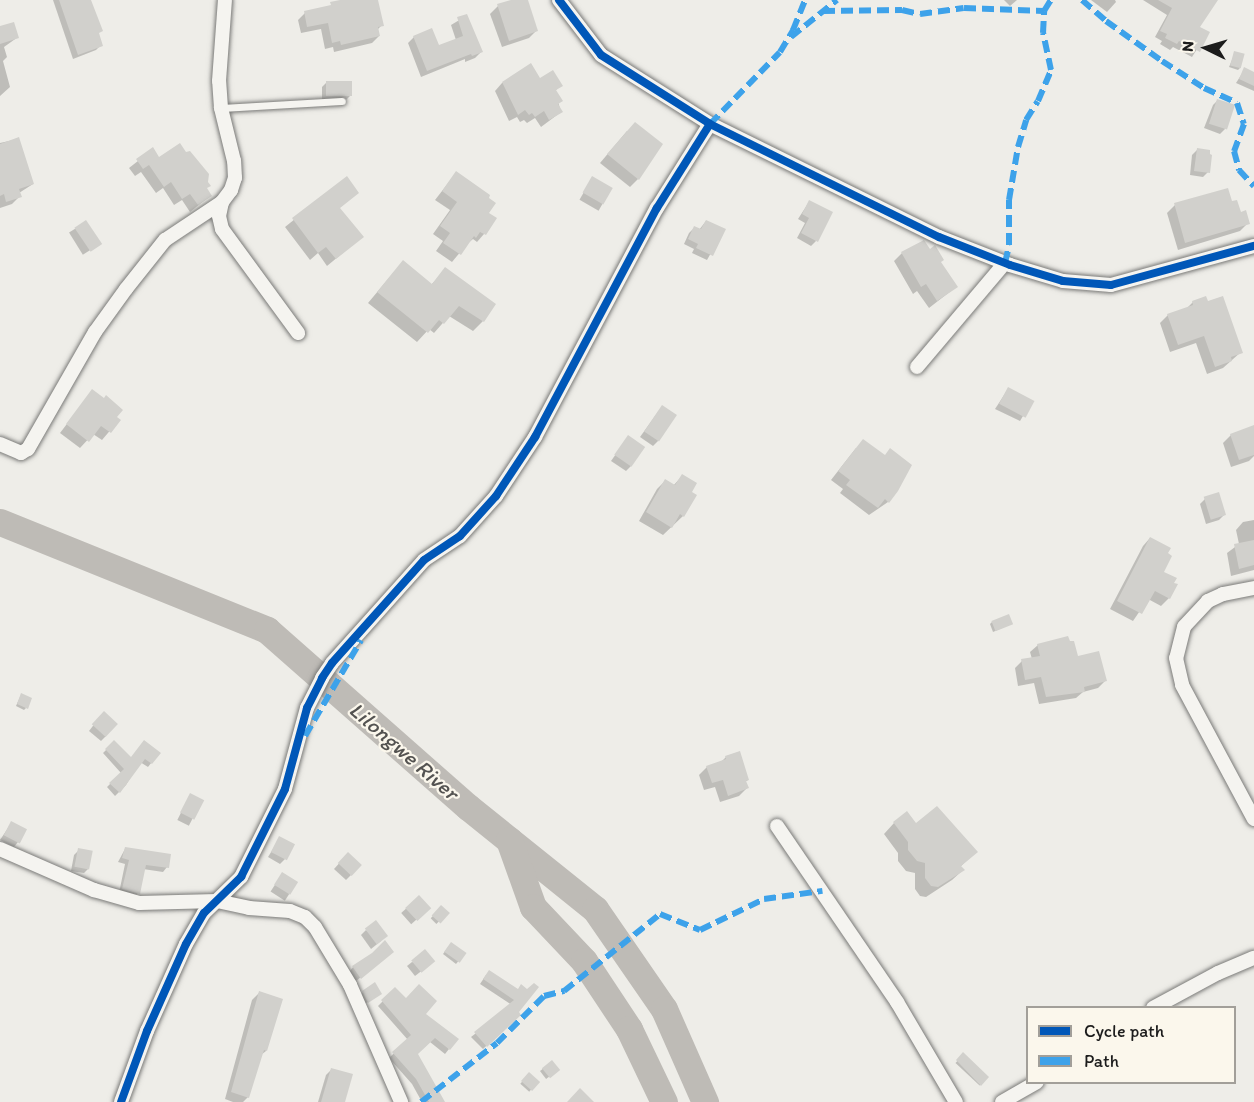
<!DOCTYPE html>
<style>
body{margin:0}
#map{position:relative;width:1254px;height:1102px;overflow:hidden;background:#eeede8;font-family:Itim,sans-serif}
div>[style]{position:absolute}
.shadow>*{inset:0;background:#0003;transform-origin:0 0}
.river>*{height:27px;margin:-13.5px;padding:0 13.5px;transform-origin:13.5px;border-radius:13.5px;background:#bebbb6}
.building>*{inset:0;background:#d1d0cc;transform-origin:0 0}
.roads{filter:drop-shadow(0 0 2px #7a7a78) drop-shadow(0 0 2px #7a7a78)}
.service>*{height:7px;margin:-3.5px;padding:0 3.5px;transform-origin:3.5px;border-radius:3.5px;background:#f5f4f0}
.minor>*{height:14px;margin:-7px;padding:0 7px;transform-origin:7px;border-radius:7px;background:#f5f4f0}
.quiet>*{height:6px;margin-top:-3px;transform-origin:0;background:repeating-linear-gradient(90deg,#3da2ea 0 12px,transparent 0 18px)}
.cycleway>*{height:8px;margin:-4px;padding:0 4px;transform-origin:4px;border-radius:4px;background:#0057b8}
span{translate:-50% -50%;white-space:nowrap;text-align:center;line-height:1.15;-webkit-text-stroke:4.5px #fbf7ec;paint-order:stroke}
.water-label{font-size:22px;color:#545351;font-style:italic}
.legend{position:absolute;left:1026px;top:1006px;width:210px;height:78px;box-sizing:border-box;background:#fbf7ec;border:2px solid #a29f99;margin:0;padding:8px 10px;list-style:none;font-size:18px;color:#1c1c1c}
.legend li{display:flex;align-items:center;gap:12px;height:30px}
.legend b{width:30px;border:2px solid #a29f99}
.north{position:absolute;left:1176px;top:18px;width:60px;height:60px;-webkit-text-stroke:4px #fbf7ec;paint-order:stroke;rotate:275deg;font-size:16px;font-weight:700;line-height:24px;text-align:center;color:#1c1c1c}
.north::after{content:'';display:block;margin:auto;width:21px;height:27px;background:#1c1c1c;clip-path:polygon(50% 0,100% 100%,50% 72%,0 100%)}
</style>
<div id="map">
<div class="shadow">
<i style="clip-path:polygon(53px 0,86px 0,101px 45px,96px 50px,73px 59px)"></i>
<i style="clip-path:polygon(376px 0,382px 25px,377px 30px,379px 36px,372px 43px,334px 52px,333px 47px,325px 49px,321px 29px,301px 33px,298px 20px,305px 13px)"></i>
<i style="clip-path:polygon(515px 0,526px 0,536px 31px,529px 38px,502px 47px,490px 14px,498px 6px)"></i>
<i style="clip-path:polygon(1004px 0,1017px 0,1010px 6px)"></i>
<i style="clip-path:polygon(1091px 0,1115px 0,1116px 2px,1107px 12px)"></i>
<i style="clip-path:polygon(1143px 0,1216px 0,1198px 27px,1208px 32px,1192px 57px,1173px 47px,1170px 50px,1160px 44px,1162px 41px,1155px 37px,1167px 15px)"></i>
<i style="clip-path:polygon(466px 16px,481px 52px,475px 58px,465px 62px,465px 59px,421px 77px,408px 43px,414px 37px,438px 47px,456px 40px,451px 25px)"></i>
<i style="clip-path:polygon(0 28px,18px 37px,4px 47px,7px 57px,3px 61px,10px 87px,0 96px)"></i>
<i style="clip-path:polygon(1235px 53px,1240px 68px,1238px 70px,1229px 67px)"></i>
<i style="clip-path:polygon(1245px 69px,1254px 73px,1254px 91px,1236px 83px)"></i>
<i style="clip-path:polygon(539px 80px,561px 85px,555px 91px,561px 112px,541px 127px,535px 118px,527px 123px,524px 120px,520px 122px,517px 117px,509px 121px,495px 91px,502px 83px)"></i>
<i style="clip-path:polygon(327px 82px,350px 96px,345px 101px,322px 101px,322px 87px)"></i>
<i style="clip-path:polygon(1218px 100px,1225px 129px,1220px 134px,1204px 128px,1213px 105px)"></i>
<i style="clip-path:polygon(627px 131px,638px 179px,630px 187px,600px 163px)"></i>
<i style="clip-path:polygon(18px 139px,33px 184px,19px 193px,20px 196px,12px 204px,0 208px,0 143px)"></i>
<i style="clip-path:polygon(152px 150px,159px 159px,206px 189px,210px 196px,190px 212px,182px 200px,174px 205px,163px 188px,156px 193px,141px 172px,135px 176px,129px 168px)"></i>
<i style="clip-path:polygon(1197px 150px,1208px 172px,1203px 177px,1190px 175px,1192px 155px)"></i>
<i style="clip-path:polygon(456px 173px,487px 213px,495px 219px,484px 234px,477px 242px,473px 239px,467px 244px,452px 262px,436px 251px,443px 241px,433px 234px,450px 210px,435px 200px)"></i>
<i style="clip-path:polygon(346px 178px,357px 193px,338px 209px,362px 237px,327px 266px,318px 253px,310px 260px,285px 227px)"></i>
<i style="left:592px;top:178px;width:22px;height:25px;rotate:30deg"></i>
<i style="clip-path:polygon(809px 202px,816px 241px,811px 246px,797px 238px,805px 223px,798px 219px)"></i>
<i style="clip-path:polygon(1231px 203px,1248px 223px,1240px 231px,1178px 250px,1167px 213px,1175px 205px)"></i>
<i style="clip-path:polygon(706px 221px,724px 230px,707px 260px,692px 253px,694px 249px,684px 244px,689px 233px,694px 228px,699px 230px)"></i>
<i style="left:86px;top:222px;width:26px;height:20px;rotate:58deg"></i>
<i style="clip-path:polygon(902px 253px,940px 262px,956px 287px,929px 308px,917px 291px,913px 294px,894px 261px)"></i>
<i style="clip-path:polygon(446px 269px,483px 321px,473px 331px,449px 316px,434px 333px,429px 329px,417px 342px,368px 303px,394px 272px,431px 285px)"></i>
<i style="clip-path:polygon(1193px 302px,1241px 352px,1223px 368px,1207px 374px,1196px 343px,1170px 352px,1160px 323px,1168px 315px,1186px 309px)"></i>
<i style="clip-path:polygon(1008px 389px,1032px 401px,1020px 421px,995px 409px)"></i>
<i style="clip-path:polygon(92px 391px,119px 420px,102px 440px,93px 434px,80px 448px,60px 433px)"></i>
<i style="clip-path:polygon(658px 412px,658px 441px,653px 446px,640px 437px)"></i>
<i style="clip-path:polygon(1254px 427px,1254px 456px,1249px 461px,1231px 467px,1223px 443px,1231px 435px)"></i>
<i style="clip-path:polygon(628px 437px,631px 466px,626px 471px,611px 461px)"></i>
<i style="clip-path:polygon(856px 448px,884px 457px,888px 502px,869px 515px,840px 493px,843px 489px,831px 480px)"></i>
<i style="clip-path:polygon(682px 476px,690px 493px,683px 516px,663px 535px,639px 521px,657px 489px,665px 481px,673px 486px)"></i>
<i style="clip-path:polygon(1205px 499px,1224px 515px,1219px 520px,1206px 524px,1200px 504px)"></i>
<i style="clip-path:polygon(1254px 520px,1254px 570px,1231px 576px,1227px 553px,1239px 544px,1236px 530px,1243px 522px)"></i>
<i style="clip-path:polygon(1150px 538px,1169px 598px,1161px 606px,1148px 599px,1133px 621px,1110px 609px,1143px 546px)"></i>
<i style="clip-path:polygon(992px 622px,1011px 624px,993px 632px,990px 624px)"></i>
<i style="clip-path:polygon(1038px 645px,1077px 658px,1105px 681px,1098px 688px,1083px 692px,1076px 698px,1039px 704px,1034px 683px,1018px 686px,1015px 668px,1022px 661px,1032px 659px,1030px 652px)"></i>
<i style="clip-path:polygon(20px 697px,26px 708px,24px 710px,16px 706px)"></i>
<i style="clip-path:polygon(99px 718px,106px 736px,101px 741px,89px 731px)"></i>
<i style="clip-path:polygon(114px 742px,130px 758px,159px 753px,148px 767px,140px 762px,126px 785px,115px 796px,107px 787px,121px 773px,103px 753px)"></i>
<i style="clip-path:polygon(726px 757px,748px 780px,745px 782px,747px 788px,739px 796px,720px 802px,715px 787px,704px 790px,699px 775px,707px 767px,720px 763px)"></i>
<i style="left:190px;top:795px;width:13px;height:28px;rotate:27deg"></i>
<i style="clip-path:polygon(894px 823px,915px 825px,976px 852px,960px 867px,963px 870px,952px 880px,926px 897px,920px 896px,915px 889px,915px 873px,906px 871px,898px 861px,898px 853px,884px 834px)"></i>
<i style="clip-path:polygon(10px 825px,18px 842px,14px 847px,0 840px)"></i>
<i style="clip-path:polygon(280px 838px,285px 859px,280px 864px,268px 857px)"></i>
<i style="clip-path:polygon(125px 849px,167px 867px,163px 872px,143px 869px,138px 893px,134px 897px,119px 893px,125px 864px,118px 862px)"></i>
<i style="clip-path:polygon(79px 850px,89px 868px,84px 873px,71px 871px,74px 855px)"></i>
<i style="clip-path:polygon(343px 859px,351px 875px,346px 880px,334px 869px)"></i>
<i style="left:282px;top:874px;width:17px;height:21px;rotate:33deg"></i>
<i style="left:419px;top:897px;width:15px;height:24px;rotate:48deg"></i>
<i style="left:442px;top:907px;width:8px;height:16px;rotate:45deg"></i>
<i style="clip-path:polygon(366px 930px,381px 941px,371px 949px,361px 935px)"></i>
<i style="clip-path:polygon(449px 946px,465px 953px,456px 964px,443px 954px)"></i>
<i style="clip-path:polygon(389px 955px,356px 981px,350px 971px,353px 967px)"></i>
<i style="clip-path:polygon(412px 962px,428px 966px,415px 976px,407px 966px)"></i>
<i style="clip-path:polygon(486px 975px,517px 990px,519px 1015px,483px 1049px,471px 1037px,512px 1005px,480px 984px)"></i>
<i style="clip-path:polygon(395px 989px,423px 1014px,449px 1049px,445px 1054px,430px 1042px,417px 1054px,444px 1102px,422px 1102px,412px 1084px,389px 1058px,408px 1040px,378px 1006px)"></i>
<i style="clip-path:polygon(363px 992px,378px 995px,365px 1004px,361px 994px)"></i>
<i style="clip-path:polygon(259px 993px,266px 1051px,261px 1055px,248px 1097px,243px 1102px,233px 1102px,225px 1099px,252px 1000px)"></i>
<i style="left:963px;top:1055px;width:33px;height:11px;rotate:43deg"></i>
<i style="left:552px;top:1062px;width:10px;height:15px;rotate:53deg"></i>
<i style="clip-path:polygon(331px 1070px,343px 1102px,318px 1102px,326px 1075px)"></i>
<i style="left:529px;top:1074px;width:12px;height:13px;rotate:42deg"></i>
</div>
<div class="river">
<i style="left:0;top:522px;width:288px;rotate:22deg"></i>
<i style="left:267px;top:630px;width:268px;rotate:41.4deg"></i>
<i style="left:468px;top:807px;width:163px;rotate:38.8deg"></i>
<i style="left:595px;top:909px;width:121px;rotate:55.4deg"></i>
<i style="left:664px;top:1009px;width:102px;rotate:66.2deg"></i>
<i style="left:509px;top:840px;width:71px;rotate:70.3deg"></i>
<i style="left:533px;top:907px;width:74px;rotate:46.6deg"></i>
<i style="left:584px;top:961px;width:82px;rotate:56.5deg"></i>
<i style="left:629px;top:1029px;width:81px;rotate:64.4deg"></i>
</div>
<div class="building">
<i style="clip-path:polygon(59px 0,91px 0,103px 31px,99px 33px,103px 46px,78px 55px)"></i>
<i style="clip-path:polygon(340px 0,378px 0,384px 26px,378px 27px,380px 36px,341px 45px,340px 41px,332px 43px,328px 23px,307px 27px,304px 11px,331px 5px,330px 2px)"></i>
<i style="clip-path:polygon(511px 0,528px 0,538px 31px,509px 41px,497px 4px)"></i>
<i style="clip-path:polygon(1158px 0,1218px 0,1200px 27px,1210px 32px,1200px 52px,1179px 41px,1177px 44px,1165px 38px,1167px 34px,1160px 31px,1172px 8px)"></i>
<i style="clip-path:polygon(467px 14px,483px 52px,472px 56px,471px 54px,427px 71px,413px 36px,432px 28px,439px 45px,463px 36px,457px 17px)"></i>
<i style="clip-path:polygon(14px 22px,19px 38px,0 44px,0 26px)"></i>
<i style="left:1234px;top:51px;width:11px;height:15px;rotate:15deg"></i>
<i style="clip-path:polygon(531px 63px,540px 78px,553px 70px,563px 86px,556px 90px,563px 101px,558px 104px,563px 112px,549px 120px,544px 111px,535px 117px,532px 113px,529px 115px,525px 110px,518px 115px,502px 82px)"></i>
<i style="clip-path:polygon(1244px 67px,1254px 72px,1254px 86px,1239px 79px)"></i>
<i style="left:326px;top:81px;width:26px;height:15px"></i>
<i style="left:1217px;top:99px;width:19px;height:26px;rotate:18deg"></i>
<i style="clip-path:polygon(635px 122px,663px 144px,639px 180px,607px 154px)"></i>
<i style="clip-path:polygon(19px 137px,34px 184px,19px 189px,22px 197px,6px 202px,4px 194px,0 196px,0 144px)"></i>
<i style="clip-path:polygon(180px 143px,186px 152px,190px 151px,209px 174px,208px 182px,211px 186px,207px 188px,212px 196px,198px 205px,190px 194px,182px 199px,171px 182px,164px 187px,149px 165px,143px 169px,136px 159px,153px 147px,159px 157px)"></i>
<i style="clip-path:polygon(1197px 148px,1210px 150px,1210px 154px,1212px 155px,1210px 173px,1194px 171px)"></i>
<i style="clip-path:polygon(456px 171px,490px 195px,489px 198px,496px 203px,489px 213px,497px 218px,486px 235px,480px 232px,476px 238px,474px 236px,461px 255px,443px 243px,450px 233px,440px 226px,457px 202px,442px 191px)"></i>
<i style="clip-path:polygon(347px 176px,359px 193px,340px 208px,364px 237px,336px 259px,326px 247px,318px 253px,292px 218px)"></i>
<i style="left:592px;top:176px;width:24px;height:19px;rotate:30deg"></i>
<i style="clip-path:polygon(1228px 188px,1232px 201px,1237px 200px,1241px 212px,1246px 210px,1250px 224px,1185px 243px,1174px 203px)"></i>
<i style="clip-path:polygon(809px 200px,833px 212px,818px 242px,801px 233px,809px 218px,802px 214px)"></i>
<i style="left:86px;top:220px;width:29px;height:14px;rotate:56deg"></i>
<i style="clip-path:polygon(706px 220px,726px 229px,713px 256px,696px 248px,698px 244px,688px 239px,694px 226px,701px 229px)"></i>
<i style="clip-path:polygon(924px 240px,930px 249px,935px 245px,944px 260px,941px 262px,958px 287px,937px 301px,926px 284px,921px 287px,901px 252px)"></i>
<i style="clip-path:polygon(403px 260px,432px 284px,445px 267px,496px 304px,484px 322px,459px 306px,444px 324px,439px 320px,428px 333px,377px 292px)"></i>
<i style="clip-path:polygon(1206px 296px,1208px 301px,1223px 296px,1243px 353px,1231px 357px,1232px 361px,1215px 367px,1204px 336px,1178px 345px,1167px 314px,1193px 305px,1192px 301px)"></i>
<i style="left:1008px;top:387px;width:30px;height:19px;rotate:28deg"></i>
<i style="clip-path:polygon(92px 389px,104px 398px,106px 395px,123px 410px,117px 417px,121px 420px,111px 433px,101px 426px,89px 442px,66px 424px)"></i>
<i style="left:662px;top:405px;width:18px;height:32px;rotate:34deg"></i>
<i style="clip-path:polygon(1254px 425px,1254px 455px,1239px 460px,1230px 434px)"></i>
<i style="left:628px;top:435px;width:21px;height:24px;rotate:35deg"></i>
<i style="clip-path:polygon(863px 439px,885px 455px,890px 448px,912px 465px,898px 491px,889px 503px,885px 499px,878px 508px,846px 485px,850px 480px,838px 471px)"></i>
<i style="clip-path:polygon(682px 474px,697px 483px,692px 492px,697px 495px,684px 517px,680px 514px,672px 528px,646px 512px,665px 479px,675px 485px)"></i>
<i style="left:1219px;top:492px;width:24px;height:16px;rotate:73deg"></i>
<i style="clip-path:polygon(1150px 537px,1171px 548px,1168px 553px,1172px 556px,1164px 572px,1177px 578px,1174px 583px,1178px 584px,1170px 599px,1155px 591px,1142px 614px,1117px 601px)"></i>
<i style="clip-path:polygon(1254px 540px,1254px 565px,1239px 569px,1234px 544px)"></i>
<i style="left:1009px;top:614px;width:11px;height:19px;rotate:68deg"></i>
<i style="clip-path:polygon(1068px 636px,1070px 641px,1074px 641px,1078px 656px,1099px 651px,1107px 681px,1084px 687px,1085px 692px,1046px 697px,1041px 677px,1025px 680px,1021px 659px,1040px 656px,1037px 644px)"></i>
<i style="clip-path:polygon(21px 693px,32px 698px,28px 709px,17px 704px)"></i>
<i style="left:104px;top:711px;width:19px;height:18px;rotate:43deg"></i>
<i style="clip-path:polygon(114px 740px,131px 757px,144px 740px,161px 753px,152px 764px,145px 759px,120px 793px,109px 783px,124px 769px,105px 749px)"></i>
<i style="clip-path:polygon(740px 751px,749px 780px,746px 781px,749px 788px,728px 796px,723px 780px,712px 783px,706px 766px,726px 759px,725px 756px)"></i>
<i style="left:190px;top:793px;width:16px;height:22px;rotate:27deg"></i>
<i style="clip-path:polygon(937px 806px,978px 852px,961px 866px,965px 870px,938px 887px,931px 886px,925px 878px,925px 863px,917px 861px,908px 850px,908px 842px,893px 822px,907px 811px,916px 823px)"></i>
<i style="left:11px;top:821px;width:18px;height:16px;rotate:27deg"></i>
<i style="left:279px;top:836px;width:18px;height:18px;rotate:27deg"></i>
<i style="clip-path:polygon(125px 847px,171px 854px,169px 868px,146px 865px,140px 894px,122px 889px,129px 860px,122px 858px)"></i>
<i style="left:78px;top:848px;width:15px;height:19px;rotate:11deg"></i>
<i style="left:348px;top:852px;width:19px;height:15px;rotate:43deg"></i>
<i style="left:282px;top:872px;width:19px;height:15px;rotate:32deg"></i>
<i style="left:419px;top:895px;width:18px;height:19px;rotate:47deg"></i>
<i style="left:441px;top:905px;width:12px;height:14px;rotate:42deg"></i>
<i style="left:376px;top:920px;width:20px;height:14px;rotate:53deg"></i>
<i style="clip-path:polygon(385px 940px,394px 952px,361px 979px,352px 966px,372px 953px)"></i>
<i style="left:451px;top:942px;width:19px;height:12px;rotate:35deg"></i>
<i style="left:425px;top:949px;width:16px;height:18px;rotate:50deg"></i>
<i style="clip-path:polygon(489px 970px,518px 989px,521px 984px,527px 989px,534px 983px,539px 987px,519px 1012px,521px 1015px,487px 1047px,474px 1032px,514px 1000px,483px 979px)"></i>
<i style="clip-path:polygon(375px 982px,382px 994px,368px 1003px,362px 991px)"></i>
<i style="clip-path:polygon(419px 984px,437px 1001px,426px 1014px,459px 1039px,450px 1050px,435px 1038px,418px 1054px,445px 1102px,429px 1102px,416px 1079px,392px 1052px,411px 1035px,381px 1000px,395px 987px,406px 998px)"></i>
<i style="clip-path:polygon(259px 991px,283px 999px,267px 1051px,264px 1050px,249px 1098px,231px 1092px)"></i>
<i style="clip-path:polygon(963px 1052px,989px 1077px,981px 1086px,956px 1060px)"></i>
<i style="left:552px;top:1060px;width:13px;height:13px;rotate:51deg"></i>
<i style="clip-path:polygon(331px 1068px,353px 1074px,345px 1102px,321px 1102px)"></i>
<i style="left:529px;top:1072px;width:15px;height:12px;rotate:42deg"></i>
<i style="clip-path:polygon(580px 1088px,594px 1102px,567px 1102px)"></i>
</div>
<div class="roads">
<div class="service">
<i style="left:221px;top:108px;width:121px;rotate:-3.3deg"></i>
</div>
<div class="minor">
<i style="left:559px;top:0;width:69px;rotate:52.6deg"></i>
<i style="left:601px;top:55px;width:129px;rotate:32.3deg"></i>
<i style="left:710px;top:124px;width:255px;rotate:26.3deg"></i>
<i style="left:939px;top:237px;width:76px;rotate:21.5deg"></i>
<i style="left:1010px;top:265px;width:55px;rotate:16.8deg"></i>
<i style="left:1063px;top:281px;width:48px;rotate:4.8deg"></i>
<i style="left:1111px;top:285px;width:148px;rotate:-15.3deg"></i>
<i style="left:222px;top:202px;width:14px;rotate:102deg"></i>
<i style="left:219px;top:216px;width:13px;rotate:77deg"></i>
<i style="left:222px;top:229px;width:129px;rotate:53.8deg"></i>
<i style="left:917px;top:367px;width:136px;rotate:-49.8deg"></i>
<i style="left:0;top:444px;width:23px;rotate:23deg"></i>
<i style="left:21px;top:453px;width:8px;rotate:-30deg"></i>
<i style="left:28px;top:449px;width:135px;rotate:-60.2deg"></i>
<i style="left:95px;top:332px;width:53px;rotate:-54.2deg"></i>
<i style="left:126px;top:289px;width:63px;rotate:-51.5deg"></i>
<i style="left:165px;top:240px;width:69px;rotate:-33.7deg"></i>
<i style="left:222px;top:202px;width:15px;rotate:-53deg"></i>
<i style="left:231px;top:190px;width:13px;rotate:-72deg"></i>
<i style="left:235px;top:178px;width:17px;rotate:-93deg"></i>
<i style="left:234px;top:161px;width:55px;rotate:-103.8deg"></i>
<i style="left:221px;top:108px;width:27px;rotate:-94deg"></i>
<i style="left:219px;top:81px;width:81px;rotate:-85.8deg"></i>
<i style="left:1254px;top:588px;width:32px;rotate:169deg"></i>
<i style="left:1223px;top:594px;width:17px;rotate:155deg"></i>
<i style="left:1208px;top:601px;width:35px;rotate:133deg"></i>
<i style="left:1184px;top:627px;width:32px;rotate:104deg"></i>
<i style="left:1176px;top:658px;width:28px;rotate:77deg"></i>
<i style="left:1182px;top:685px;width:152px;rotate:61.8deg"></i>
<i style="left:777px;top:826px;width:213px;rotate:55.7deg"></i>
<i style="left:897px;top:1002px;width:116px;rotate:59.5deg"></i>
<i style="left:0;top:849px;width:103px;rotate:23.6deg"></i>
<i style="left:94px;top:890px;width:47px;rotate:16.1deg"></i>
<i style="left:139px;top:903px;width:78px;rotate:-1.5deg"></i>
<i style="left:217px;top:901px;width:33px;rotate:12deg"></i>
<i style="left:249px;top:908px;width:41px;rotate:4.2deg"></i>
<i style="left:290px;top:911px;width:16px;rotate:22deg"></i>
<i style="left:305px;top:917px;width:14px;rotate:45deg"></i>
<i style="left:315px;top:927px;width:68px;rotate:58.9deg"></i>
<i style="left:350px;top:985px;width:128px;rotate:66.4deg"></i>
<i style="left:1153px;top:1008px;width:74px;rotate:-28.3deg"></i>
<i style="left:1218px;top:973px;width:39px;rotate:-23deg"></i>
<i style="left:121px;top:1102px;width:76px;rotate:-69.9deg"></i>
<i style="left:147px;top:1031px;width:95px;rotate:-65.9deg"></i>
<i style="left:186px;top:944px;width:36px;rotate:-60deg"></i>
<i style="left:204px;top:913px;width:52px;rotate:-44.2deg"></i>
<i style="left:241px;top:877px;width:98px;rotate:-63.4deg"></i>
<i style="left:285px;top:789px;width:84px;rotate:-74.8deg"></i>
<i style="left:307px;top:708px;width:34px;rotate:-63deg"></i>
<i style="left:322px;top:678px;width:18px;rotate:-56deg"></i>
<i style="left:332px;top:663px;width:138px;rotate:-48.2deg"></i>
<i style="left:424px;top:560px;width:43px;rotate:-33.7deg"></i>
<i style="left:460px;top:536px;width:54px;rotate:-48deg"></i>
<i style="left:496px;top:496px;width:71px;rotate:-56.5deg"></i>
<i style="left:535px;top:437px;width:259px;rotate:-62deg"></i>
<i style="left:657px;top:208px;width:99px;rotate:-57.8deg"></i>
<i style="left:1002px;top:1102px;width:40px;rotate:-29.7deg"></i>
</div>
</div>
<div class="quiet">
<i style="left:1082px;top:0;width:32px;rotate:41deg"></i>
<i style="left:1106px;top:21px;width:69px;rotate:35.5deg"></i>
<i style="left:1162px;top:61px;width:50px;rotate:32.7deg"></i>
<i style="left:1204px;top:88px;width:36px;rotate:24deg"></i>
<i style="left:1237px;top:103px;width:22px;rotate:72deg"></i>
<i style="left:1244px;top:124px;width:29px;rotate:110deg"></i>
<i style="left:1234px;top:151px;width:20px;rotate:75deg"></i>
<i style="left:1239px;top:170px;width:22px;rotate:47deg"></i>
<i style="left:823px;top:11px;width:79px;rotate:-0.7deg"></i>
<i style="left:902px;top:10px;width:18px;rotate:13deg"></i>
<i style="left:920px;top:14px;width:44px;rotate:-7.8deg"></i>
<i style="left:964px;top:8px;width:80px;rotate:2.1deg"></i>
<i style="left:791px;top:37px;width:59px;rotate:-38.8deg"></i>
<i style="left:710px;top:124px;width:100px;rotate:-45.8deg"></i>
<i style="left:780px;top:52px;width:26px;rotate:-59deg"></i>
<i style="left:793px;top:30px;width:32px;rotate:-68deg"></i>
<i style="left:1005px;top:263px;width:18px;rotate:-77deg"></i>
<i style="left:1009px;top:245px;width:45px;rotate:-90deg"></i>
<i style="left:1009px;top:200px;width:54px;rotate:-80.4deg"></i>
<i style="left:1018px;top:147px;width:28px;rotate:-73deg"></i>
<i style="left:1026px;top:120px;width:22px;rotate:-58deg"></i>
<i style="left:1038px;top:101px;width:34px;rotate:-67deg"></i>
<i style="left:1051px;top:70px;width:38px;rotate:-102deg"></i>
<i style="left:1043px;top:33px;width:22px;rotate:-87deg"></i>
<i style="left:1044px;top:11px;width:13px;rotate:-58deg"></i>
<i style="left:305px;top:736px;width:111px;rotate:-59.7deg"></i>
<i style="left:421px;top:1102px;width:96px;rotate:-37.8deg"></i>
<i style="left:497px;top:1043px;width:66px;rotate:-45deg"></i>
<i style="left:544px;top:996px;width:21px;rotate:-14deg"></i>
<i style="left:564px;top:991px;width:123px;rotate:-38.7deg"></i>
<i style="left:660px;top:914px;width:43px;rotate:21.8deg"></i>
<i style="left:700px;top:930px;width:71px;rotate:-25.8deg"></i>
<i style="left:764px;top:899px;width:59px;rotate:-7.9deg"></i>
</div>
<div class="cycleway">
<i style="left:559px;top:0;width:69px;rotate:52.6deg"></i>
<i style="left:601px;top:55px;width:129px;rotate:32.3deg"></i>
<i style="left:710px;top:124px;width:255px;rotate:26.3deg"></i>
<i style="left:939px;top:237px;width:76px;rotate:21.5deg"></i>
<i style="left:1010px;top:265px;width:55px;rotate:16.8deg"></i>
<i style="left:1063px;top:281px;width:48px;rotate:4.8deg"></i>
<i style="left:1111px;top:285px;width:148px;rotate:-15.3deg"></i>
<i style="left:121px;top:1102px;width:76px;rotate:-69.9deg"></i>
<i style="left:147px;top:1031px;width:95px;rotate:-65.9deg"></i>
<i style="left:186px;top:944px;width:36px;rotate:-60deg"></i>
<i style="left:204px;top:913px;width:52px;rotate:-44.2deg"></i>
<i style="left:241px;top:877px;width:98px;rotate:-63.4deg"></i>
<i style="left:285px;top:789px;width:84px;rotate:-74.8deg"></i>
<i style="left:307px;top:708px;width:34px;rotate:-63deg"></i>
<i style="left:322px;top:678px;width:18px;rotate:-56deg"></i>
<i style="left:332px;top:663px;width:138px;rotate:-48.2deg"></i>
<i style="left:424px;top:560px;width:43px;rotate:-33.7deg"></i>
<i style="left:460px;top:536px;width:54px;rotate:-48deg"></i>
<i style="left:496px;top:496px;width:71px;rotate:-56.5deg"></i>
<i style="left:535px;top:437px;width:259px;rotate:-62deg"></i>
<i style="left:657px;top:208px;width:99px;rotate:-57.8deg"></i>
</div>
<div class="water-label">
<span style="left:404px;top:751px;rotate:41deg">Lilongwe River</span>
</div>
<ul class="legend">
<li><b style="height:8px;background:#0057b8"></b>Cycle path</li>
<li><b style="height:8px;background:#3da2ea"></b>Path</li>
</ul>
<div class="north">N</div>
</div>
